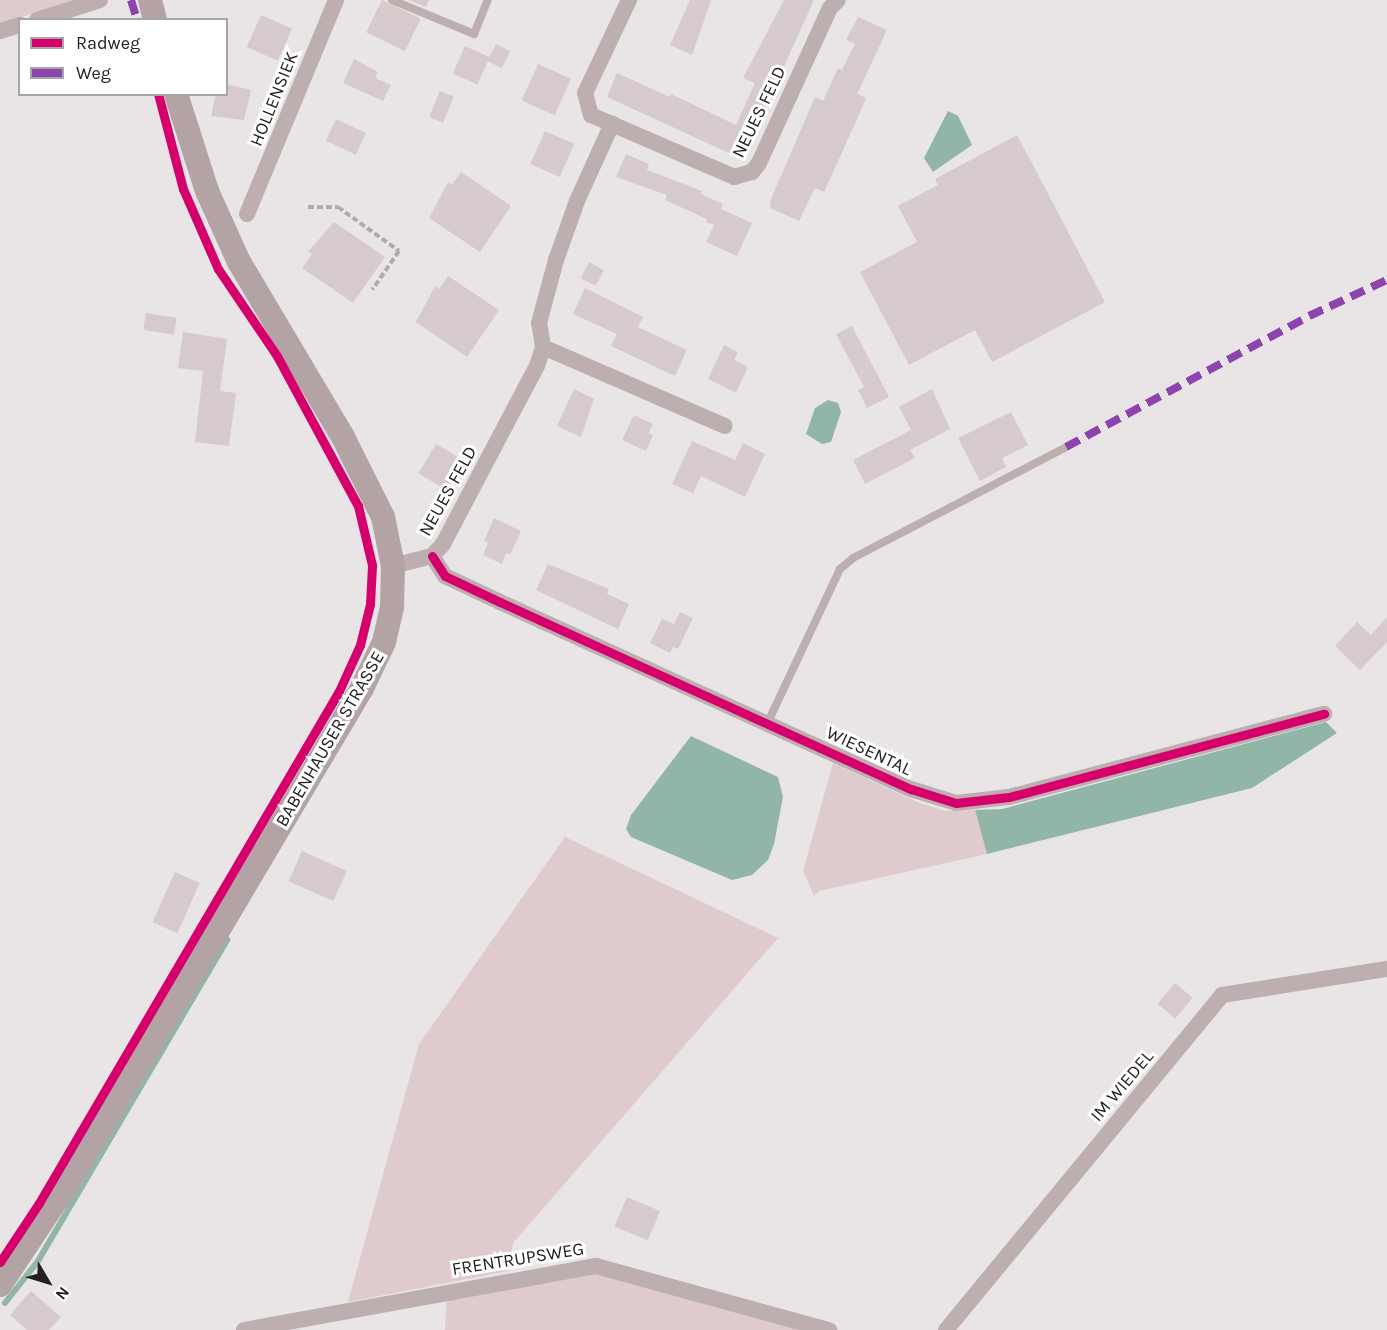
<!DOCTYPE html>
<style>
body{margin:0}
#map{position:relative;width:1387px;height:1330px;overflow:hidden;background:#e9e4e5;font-family:Karla,sans-serif}
div>[style]{position:absolute}
.green>*{inset:0;background:#dfcacd}
.water>*{inset:0;background:#91b6a8}
.stream>*{height:6px;margin:-3px;padding:0 3px;transform-origin:3px;border-radius:3px;background:#91b6a8}
.building>*{inset:0;background:#d6cacc;transform-origin:0 0}
.path>*{height:4px;margin-top:-2px;transform-origin:0;background:repeating-linear-gradient(90deg,#b2a9aa 0 6px,transparent 0 9px)}
.service>*{height:8px;margin:-4px;padding:0 4px;transform-origin:4px;border-radius:4px;background:#bdaeb0}
.minor>*{height:16px;margin:-8px;padding:0 8px;transform-origin:8px;border-radius:8px;background:#bdaeb0}
.secondary>*{height:24px;margin:-12px;padding:0 12px;transform-origin:12px;border-radius:12px;background:#b3a3a5}
.quiet>*{height:8px;margin-top:-4px;transform-origin:0;background:repeating-linear-gradient(90deg,#8e44ad 0 15px,transparent 0 23px)}
.cycleway>*{height:9px;margin:-4.5px;padding:0 4.5px;transform-origin:4.5px;border-radius:4.5px;background:#d6006c}
span{translate:-50% -50%;white-space:nowrap;text-align:center;line-height:1.15;-webkit-text-stroke:6px #fff;paint-order:stroke}
.street-label{font-size:18px;color:#222020}
.legend{position:absolute;left:18px;top:18px;width:210px;height:78px;box-sizing:border-box;background:#fff;border:2px solid #a7a6a6;margin:0;padding:8px 10px;list-style:none;font-size:18px;color:#222020}
.legend li{display:flex;align-items:center;gap:12px;height:30px}
.legend b{width:30px;border:2px solid #a7a6a6}
.north{position:absolute;left:18px;top:1252px;width:60px;height:60px;-webkit-text-stroke:4px #fff;paint-order:stroke;rotate:128deg;font-size:16px;font-weight:700;line-height:24px;text-align:center;color:#222020}
.north::after{content:'';display:block;margin:auto;width:21px;height:27px;background:#222020;clip-path:polygon(50% 0,100% 100%,50% 72%,0 100%)}
</style>
<div id="map">
<div class="green">
<i style="clip-path:polygon(0 0,75px 0,0 24px)"></i>
<i style="clip-path:polygon(833px 763px,919px 803px,945px 811px,975px 810px,987px 854px,819px 891px,814px 896px,803px 871px)"></i>
<i style="clip-path:polygon(565px 837px,778px 938px,513px 1243px,508px 1271px,348px 1302px,419px 1044px)"></i>
<i style="clip-path:polygon(594px 1271px,805px 1330px,445px 1330px,447px 1298px)"></i>
</div>
<div class="water">
<i style="clip-path:polygon(948px 111px,958px 116px,972px 145px,933px 172px,924px 158px)"></i>
<i style="clip-path:polygon(828px 400px,838px 403px,841px 412px,831px 442px,822px 444px,806px 434px,815px 408px)"></i>
<i style="clip-path:polygon(1326px 722px,1337px 733px,1252px 788px,987px 854px,975px 810px,1002px 809px)"></i>
<i style="clip-path:polygon(691px 736px,778px 777px,783px 797px,774px 844px,768px 860px,752px 875px,732px 880px,631px 837px,626px 829px,631px 815px)"></i>
</div>
<div class="stream">
<i style="left:5px;top:1303px;width:53px;rotate:-51.8deg"></i>
<i style="left:38px;top:1261px;width:373px;rotate:-59.5deg"></i>
</div>
<div class="building">
<i style="left:382px;top:0;width:43px;height:36px;rotate:26deg"></i>
<i style="clip-path:polygon(409px 0,429px 0,426px 7px)"></i>
<i style="clip-path:polygon(690px 0,711px 0,692px 55px,670px 45px)"></i>
<i style="clip-path:polygon(784px 0,814px 0,742px 159px,607px 97px,617px 73px,670px 97px,671px 94px,736px 125px,755px 83px,743px 78px)"></i>
<i style="left:261px;top:15px;width:34px;height:35px;rotate:24deg"></i>
<i style="clip-path:polygon(858px 17px,887px 30px,857px 94px,866px 98px,858px 117px,824px 192px,815px 188px,799px 221px,770px 208px,771px 199px,815px 97px,823px 101px,838px 68px,842px 70px,855px 44px,846px 40px)"></i>
<i style="left:496px;top:44px;width:16px;height:19px;rotate:27deg"></i>
<i style="left:465px;top:46px;width:27px;height:30px;rotate:24deg"></i>
<i style="clip-path:polygon(354px 59px,378px 72px,375px 78px,391px 85px,383px 101px,343px 83px)"></i>
<i style="left:538px;top:64px;width:36px;height:40px;rotate:24deg"></i>
<i style="clip-path:polygon(226px 84px,251px 90px,244px 120px,211px 116px,216px 94px,226px 94px)"></i>
<i style="left:440px;top:91px;width:15px;height:28px;rotate:23deg"></i>
<i style="left:336px;top:119px;width:33px;height:24px;rotate:25deg"></i>
<i style="left:545px;top:131px;width:32px;height:36px;rotate:24deg"></i>
<i style="clip-path:polygon(1017px 135px,1105px 302px,992px 362px,975px 330px,909px 365px,860px 272px,917px 242px,898px 206px,938px 185px,935px 179px)"></i>
<i style="clip-path:polygon(626px 154px,649px 164px,647px 170px,702px 191px,701px 194px,723px 204px,721px 209px,752px 223px,737px 256px,706px 242px,714px 225px,706px 222px,707px 219px,665px 200px,667px 195px,616px 177px)"></i>
<i style="clip-path:polygon(461px 172px,511px 206px,480px 252px,429px 218px,448px 182px,452px 185px)"></i>
<i style="clip-path:polygon(334px 222px,385px 257px,353px 303px,302px 268px,312px 254px,308px 252px)"></i>
<i style="left:589px;top:262px;width:17px;height:18px;rotate:28deg"></i>
<i style="clip-path:polygon(448px 276px,499px 310px,467px 357px,416px 322px,435px 286px,439px 289px)"></i>
<i style="clip-path:polygon(585px 288px,643px 317px,638px 327px,687px 350px,675px 376px,611px 346px,617px 334px,573px 314px)"></i>
<i style="left:146px;top:313px;width:31px;height:17px;rotate:9deg"></i>
<i style="clip-path:polygon(852px 326px,889px 397px,867px 408px,858px 390px,864px 387px,836px 334px)"></i>
<i style="clip-path:polygon(183px 332px,227px 339px,220px 391px,236px 393px,229px 446px,195px 442px,203px 371px,178px 368px)"></i>
<i style="clip-path:polygon(724px 345px,738px 352px,734px 360px,748px 367px,736px 393px,708px 379px)"></i>
<i style="clip-path:polygon(574px 389px,594px 399px,581px 437px,557px 426px)"></i>
<i style="clip-path:polygon(932px 389px,950px 429px,910px 450px,915px 458px,865px 484px,853px 460px,911px 430px,899px 407px)"></i>
<i style="clip-path:polygon(1011px 412px,1028px 445px,1002px 458px,1006px 467px,980px 481px,958px 438px)"></i>
<i style="clip-path:polygon(634px 415px,653px 424px,649px 433px,653px 435px,646px 451px,622px 440px)"></i>
<i style="clip-path:polygon(692px 441px,735px 460px,743px 443px,765px 454px,745px 497px,701px 476px,693px 493px,672px 484px)"></i>
<i style="left:436px;top:444px;width:33px;height:34px;rotate:31deg"></i>
<i style="clip-path:polygon(494px 518px,521px 531px,510px 555px,506px 553px,502px 564px,483px 555px,488px 543px,484px 541px)"></i>
<i style="clip-path:polygon(548px 564px,609px 589px,607px 594px,629px 604px,618px 629px,536px 590px)"></i>
<i style="clip-path:polygon(680px 612px,693px 618px,678px 649px,673px 647px,670px 653px,650px 643px,662px 619px,674px 624px)"></i>
<i style="clip-path:polygon(1387px 617px,1387px 642px,1360px 670px,1335px 646px,1357px 622px,1371px 635px)"></i>
<i style="left:302px;top:851px;width:49px;height:33px;rotate:24deg"></i>
<i style="left:175px;top:872px;width:27px;height:55px;rotate:24deg"></i>
<i style="left:1175px;top:983px;width:23px;height:27px;rotate:40deg"></i>
<i style="left:627px;top:1197px;width:36px;height:32px;rotate:23deg"></i>
<i style="clip-path:polygon(31px 1291px,61px 1317px,49px 1330px,27px 1330px,10px 1315px)"></i>
</div>
<div class="path">
<i style="left:308px;top:207px;width:30px"></i>
<i style="left:338px;top:207px;width:75px;rotate:35.8deg"></i>
<i style="left:399px;top:251px;width:47px;rotate:124.7deg"></i>
</div>
<div class="service">
<i style="left:392px;top:0;width:89px;rotate:22.5deg"></i>
<i style="left:474px;top:34px;width:37px;rotate:-68deg"></i>
<i style="left:768px;top:722px;width:169px;rotate:-64.8deg"></i>
<i style="left:840px;top:569px;width:17px;rotate:-40deg"></i>
<i style="left:853px;top:558px;width:240px;rotate:-27.5deg"></i>
</div>
<div class="minor">
<i style="left:629px;top:0;width:103px;rotate:115.3deg"></i>
<i style="left:585px;top:93px;width:23px;rotate:75deg"></i>
<i style="left:591px;top:115px;width:156px;rotate:23.4deg"></i>
<i style="left:734px;top:177px;width:19px;rotate:-16deg"></i>
<i style="left:752px;top:172px;width:11px;rotate:-52deg"></i>
<i style="left:759px;top:163px;width:170px;rotate:-65.4deg"></i>
<i style="left:830px;top:8px;width:11px;rotate:-45deg"></i>
<i style="left:37px;top:20px;width:66px;rotate:-17.6deg"></i>
<i style="left:0;top:31px;width:21px;rotate:-17deg"></i>
<i style="left:247px;top:214px;width:232px;rotate:-67.4deg"></i>
<i style="left:543px;top:347px;width:198px;rotate:23.5deg"></i>
<i style="left:432px;top:556px;width:24px;rotate:57deg"></i>
<i style="left:445px;top:576px;width:61px;rotate:25.3deg"></i>
<i style="left:500px;top:602px;width:452px;rotate:24.5deg"></i>
<i style="left:911px;top:789px;width:47px;rotate:17.3deg"></i>
<i style="left:956px;top:803px;width:53px;rotate:-6.5deg"></i>
<i style="left:1009px;top:797px;width:326px;rotate:-14.8deg"></i>
<i style="left:393px;top:566px;width:40px;rotate:-14.4deg"></i>
<i style="left:432px;top:556px;width:16px;rotate:-47deg"></i>
<i style="left:443px;top:544px;width:201px;rotate:-62.2deg"></i>
<i style="left:537px;top:366px;width:20px;rotate:-72deg"></i>
<i style="left:543px;top:347px;width:24px;rotate:-99deg"></i>
<i style="left:539px;top:323px;width:65px;rotate:-74.9deg"></i>
<i style="left:556px;top:260px;width:63px;rotate:-70.4deg"></i>
<i style="left:577px;top:201px;width:85px;rotate:-65.6deg"></i>
<i style="left:244px;top:1330px;width:358px;rotate:-10.3deg"></i>
<i style="left:596px;top:1266px;width:242px;rotate:15.4deg"></i>
<i style="left:946px;top:1330px;width:434px;rotate:-50.5deg"></i>
<i style="left:1222px;top:995px;width:167px;rotate:-9deg"></i>
</div>
<div class="secondary">
<i style="left:150px;top:0;width:21px;rotate:76deg"></i>
<i style="left:0;top:1285px;width:132px;rotate:-56.4deg"></i>
<i style="left:73px;top:1175px;width:566px;rotate:-59.31deg"></i>
<i style="left:362px;top:688px;width:51px;rotate:-64.4deg"></i>
<i style="left:384px;top:642px;width:37px;rotate:-77deg"></i>
<i style="left:392px;top:606px;width:40px;rotate:-88.6deg"></i>
<i style="left:393px;top:566px;width:50px;rotate:-101.5deg"></i>
<i style="left:383px;top:517px;width:89px;rotate:-116.6deg"></i>
<i style="left:343px;top:437px;width:204px;rotate:-120.7deg"></i>
<i style="left:239px;top:262px;width:78px;rotate:-114.3deg"></i>
<i style="left:207px;top:191px;width:102px;rotate:-107.7deg"></i>
</div>
<div class="quiet">
<i style="left:131px;top:0;width:21px;rotate:73deg"></i>
<i style="left:1066px;top:447px;width:276px;rotate:-28.3deg"></i>
<i style="left:1309px;top:316px;width:86px;rotate:-24.8deg"></i>
</div>
<div class="cycleway">
<i style="left:432px;top:556px;width:24px;rotate:57deg"></i>
<i style="left:445px;top:576px;width:61px;rotate:25.3deg"></i>
<i style="left:500px;top:602px;width:452px;rotate:24.5deg"></i>
<i style="left:911px;top:789px;width:47px;rotate:17.3deg"></i>
<i style="left:956px;top:803px;width:53px;rotate:-6.5deg"></i>
<i style="left:1009px;top:797px;width:326px;rotate:-14.8deg"></i>
<i style="left:0;top:1262px;width:71px;rotate:-56.5deg"></i>
<i style="left:39px;top:1203px;width:593px;rotate:-59.63deg"></i>
<i style="left:339px;top:691px;width:51px;rotate:-65.5deg"></i>
<i style="left:360px;top:645px;width:42px;rotate:-76.3deg"></i>
<i style="left:370px;top:604px;width:39px;rotate:-87deg"></i>
<i style="left:372px;top:565px;width:61px;rotate:-103.3deg"></i>
<i style="left:358px;top:506px;width:170px;rotate:-118.4deg"></i>
<i style="left:277px;top:356px;width:105px;rotate:-124.1deg"></i>
<i style="left:218px;top:269px;width:87px;rotate:-113.6deg"></i>
<i style="left:183px;top:189px;width:98px;rotate:-104.7deg"></i>
</div>
<div class="street-label">
<span style="left:274px;top:99px;rotate:-68deg">HOLLENSIEK</span>
<span style="left:759px;top:112px;rotate:-64deg">NEUES FELD</span>
<span style="left:448px;top:491px;rotate:-61deg">NEUES FELD</span>
<span style="left:330px;top:739px;rotate:-60deg">BABENHAUSER STRASSE</span>
<span style="left:869px;top:751px;rotate:25deg">WIESENTAL</span>
<span style="left:1122px;top:1086px;rotate:-50deg">IM WIEDEL</span>
<span style="left:518px;top:1259px;rotate:-9deg">FRENTRUPSWEG</span>
</div>
<ul class="legend">
<li><b style="height:8px;background:#d6006c"></b>Radweg</li>
<li><b style="height:8px;background:#8e44ad"></b>Weg</li>
</ul>
<div class="north">N</div>
</div>
